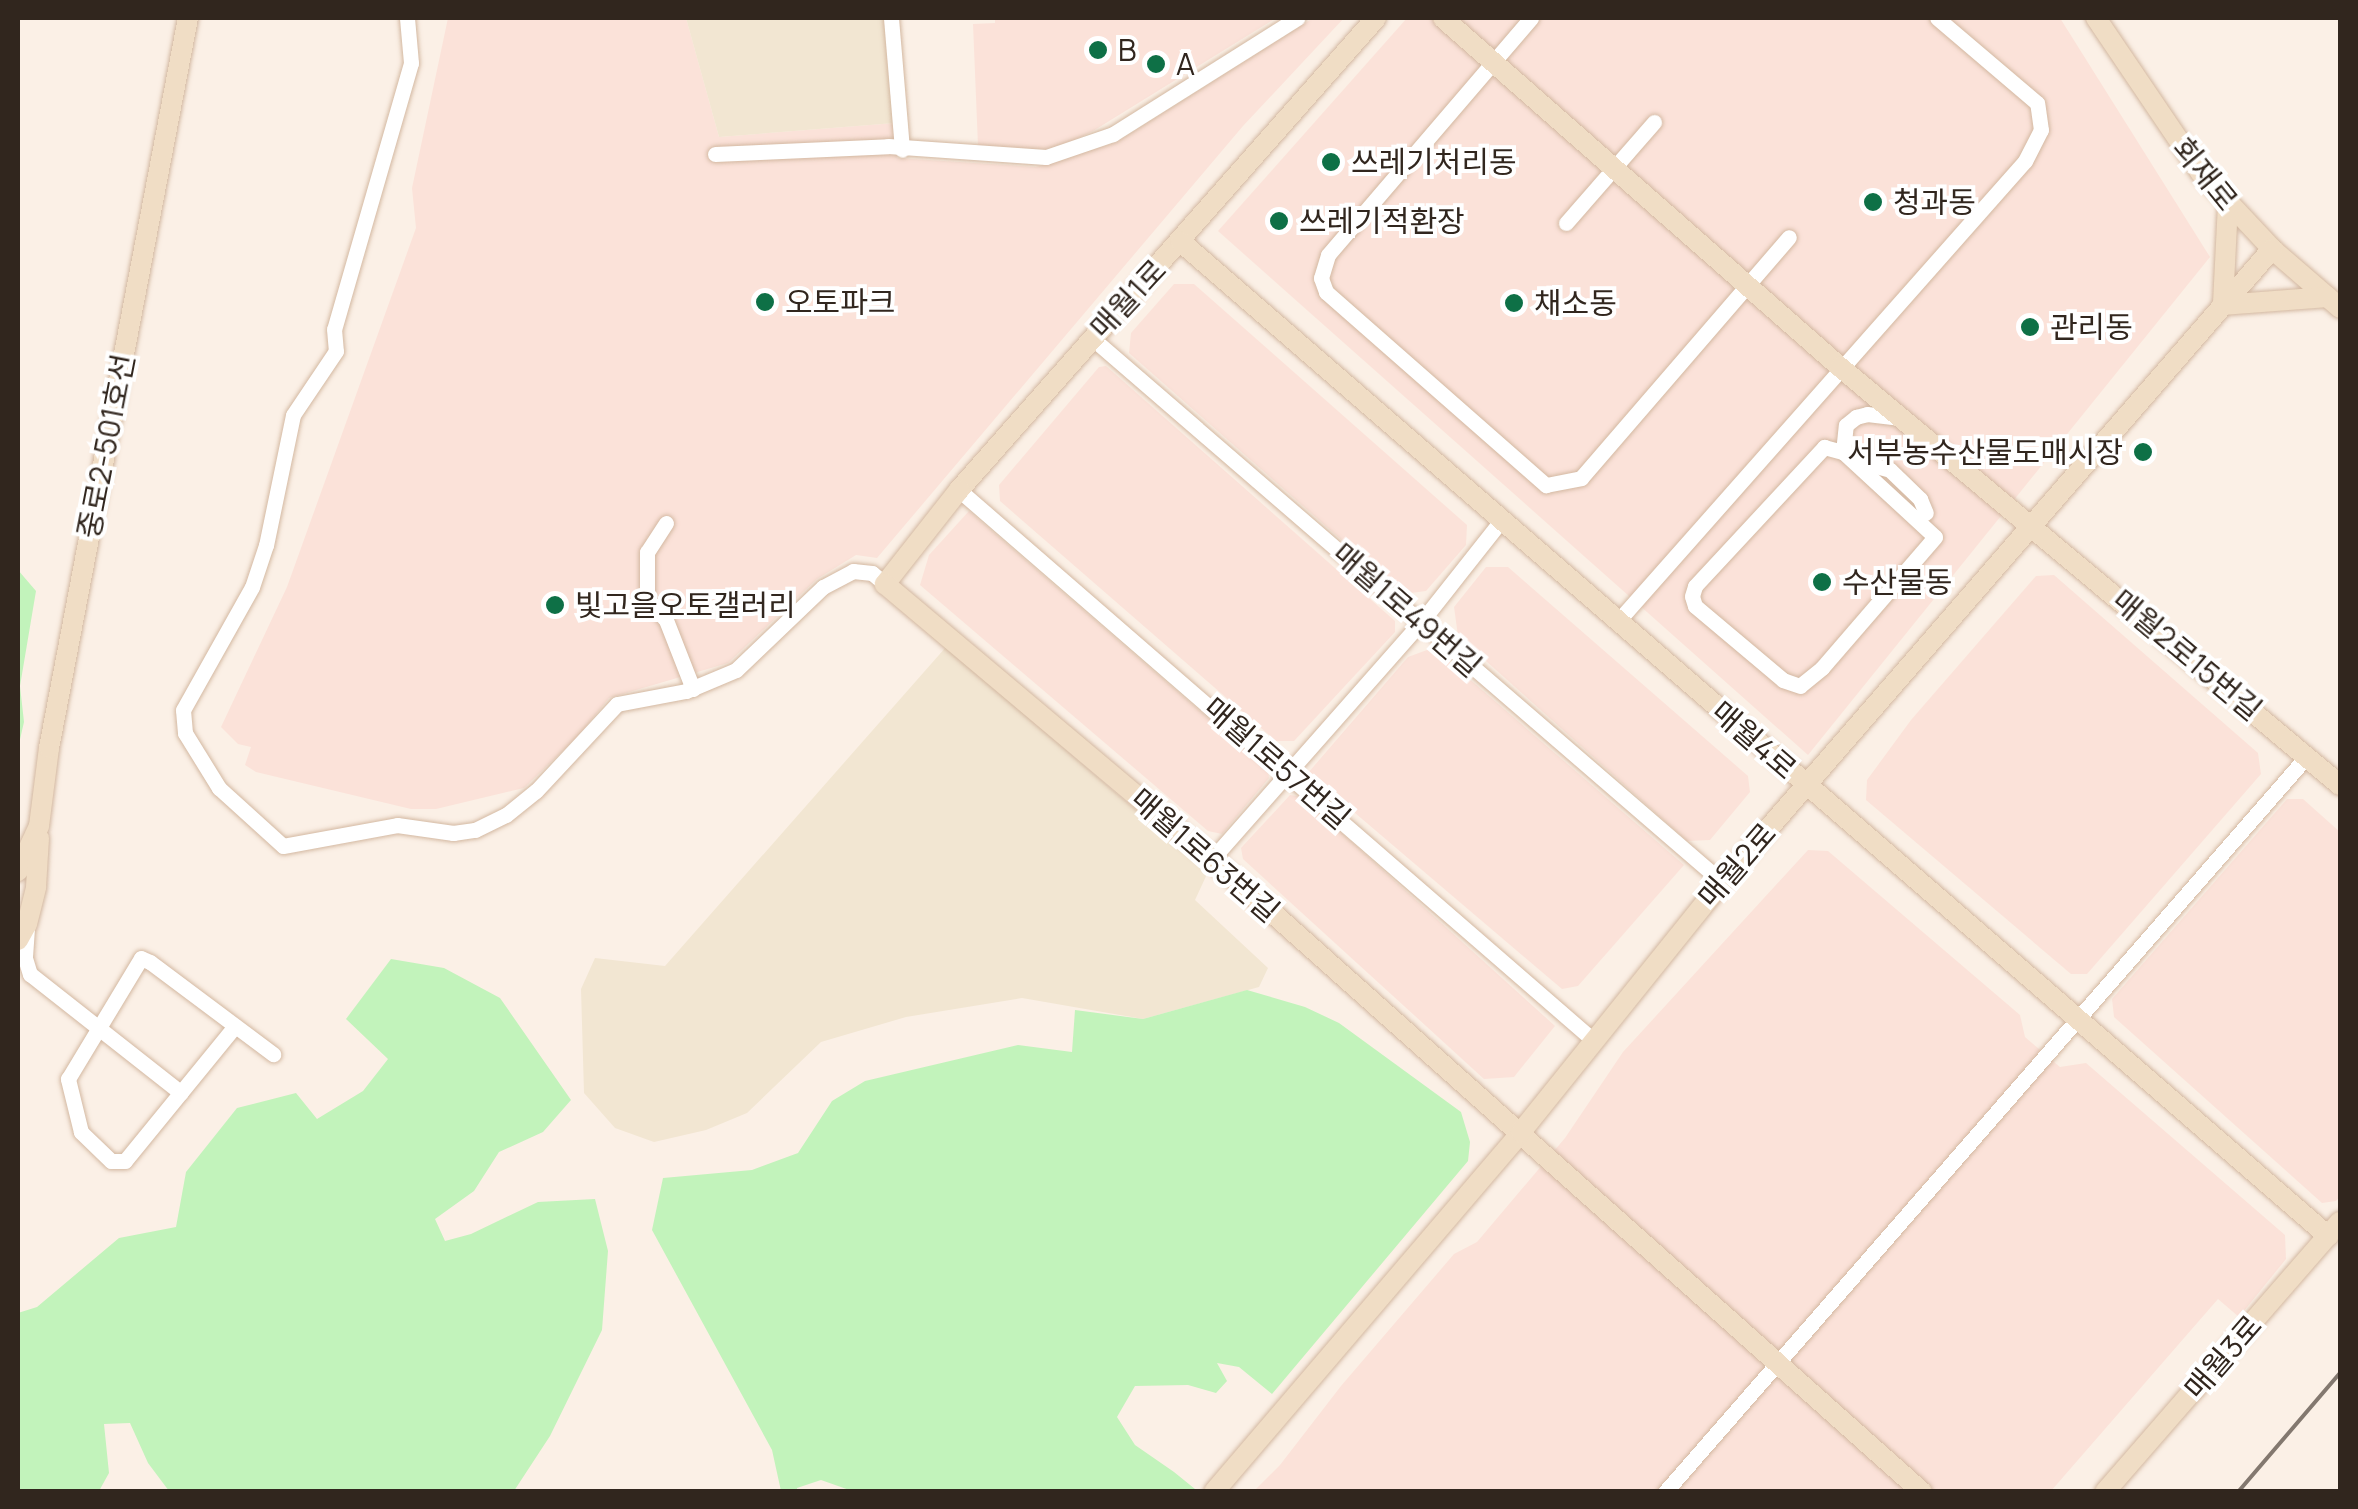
<!DOCTYPE html>
<meta charset="utf-8">
<style>
body{margin:0}
#map{position:relative;width:2358px;height:1509px;overflow:hidden;background:#fbf0e6;font-family:Manrope,"Noto Sans KR",sans-serif}
div>[style]{position:absolute}
.commercial>*{inset:0;background:#fbe2d9}
.industrial>*{inset:0;background:#f2e6d2}
.green>*{inset:0;background:#c2f3bb}
.roads{filter:drop-shadow(0 0 2px #d3b8a1) drop-shadow(0 0 2px #d3b8a1)}
.street>*{height:15px;margin:-7.5px;padding:0 7.5px;transform-origin:7.5px;border-radius:7.5px;background:#fff}
.secondary>*{height:20px;margin:-10px;padding:0 10px;transform-origin:10px;border-radius:10px;background:#f0ddc5}
.rail>*{height:4px;margin:-2px;padding:0 2px;transform-origin:2px;border-radius:2px;background:#83786f}
.dots>*{width:28px;height:28px;translate:-50% -50%;box-sizing:border-box;border:5px solid #fff;border-radius:50%}
span{translate:-50% -50%;white-space:nowrap;text-align:center;line-height:1.15;-webkit-text-stroke:8px #fff;paint-order:stroke}
.poi-label{font-size:30px;color:#31261e}
.left{translate:0 -50%;text-align:left}
.right{translate:-100% -50%;text-align:right}
.street-label{font-size:30px;color:#31261e}
.frame{position:absolute;inset:0;border:20px solid #31261e;pointer-events:none}
</style>
<div id="map">
<div class="commercial">
<i style="clip-path:polygon(448px 18px,686px 18px,719px 137px,895px 123px,897px 158px,1036px 167px,1117px 142px,1313px 18px,1344px 18px,1243px 126px,877px 558px,856px 555px,817px 579px,728px 663px,609px 698px,579px 735px,524px 788px,436px 809px,411px 809px,256px 772px,245px 765px,251px 747px,238px 744px,221px 727px,287px 587px,416px 228px,412px 188px)"></i>
<i style="clip-path:polygon(995px 18px,1276px 18px,1093px 131px,1058px 148px,1030px 151px,978px 146px,973px 24px,995px 23px)"></i>
<i style="clip-path:polygon(1407px 18px,2060px 18px,2210px 257px,1808px 755px,1218px 231px)"></i>
<i style="clip-path:polygon(1174px 284px,1194px 284px,1467px 525px,1466px 545px,1426px 591px,1403px 594px,1129px 353px,1131px 333px)"></i>
<i style="clip-path:polygon(1106px 366px,1395px 621px,1395px 632px,1294px 741px,1276px 741px,1000px 501px,999px 485px,1099px 367px)"></i>
<i style="clip-path:polygon(969px 511px,1268px 770px,1269px 778px,1222px 834px,1208px 831px,920px 585px,929px 555px)"></i>
<i style="clip-path:polygon(1486px 567px,1508px 567px,1748px 776px,1750px 792px,1710px 840px,1687px 841px,1458px 636px,1454px 607px)"></i>
<i style="clip-path:polygon(2054px 575px,2258px 753px,2261px 774px,2087px 974px,2071px 974px,1866px 800px,1867px 780px,1911px 720px,2036px 576px)"></i>
<i style="clip-path:polygon(1427px 650px,1437px 651px,1684px 865px,1578px 986px,1562px 989px,1308px 773px,1408px 657px)"></i>
<i style="clip-path:polygon(1290px 795px,1302px 797px,1555px 1026px,1514px 1077px,1484px 1079px,1243px 859px,1241px 848px)"></i>
<i style="clip-path:polygon(2287px 799px,2303px 799px,2340px 832px,2340px 1196px,2336px 1201px,2322px 1203px,2114px 1017px,2112px 999px)"></i>
<i style="clip-path:polygon(1808px 850px,1828px 851px,2020px 1015px,2025px 1037px,2060px 1067px,2086px 1063px,2285px 1235px,2286px 1259px,2239px 1317px,2218px 1299px,2051px 1491px,1253px 1492px,1280px 1465px,1341px 1386px,1454px 1254px,1477px 1242px,1565px 1138px,1623px 1052px)"></i>
</div>
<div class="industrial">
<i style="clip-path:polygon(686px 18px,886px 18px,895px 123px,719px 137px)"></i>
<i style="clip-path:polygon(946px 647px,1208px 872px,1195px 900px,1268px 968px,1259px 987px,1143px 1019px,1022px 998px,906px 1017px,821px 1042px,747px 1113px,706px 1130px,654px 1142px,615px 1128px,584px 1093px,581px 989px,595px 958px,665px 966px)"></i>
</div>
<div class="green">
<i style="clip-path:polygon(18px 570px,36px 591px,20px 686px,24px 722px,18px 748px)"></i>
<i style="clip-path:polygon(391px 959px,444px 968px,500px 998px,571px 1100px,543px 1132px,499px 1152px,474px 1191px,435px 1219px,445px 1241px,471px 1234px,538px 1202px,595px 1199px,608px 1251px,602px 1330px,550px 1436px,514px 1491px,169px 1491px,148px 1463px,130px 1423px,104px 1424px,109px 1473px,99px 1491px,18px 1491px,18px 1313px,37px 1307px,119px 1238px,176px 1227px,186px 1172px,237px 1108px,296px 1093px,317px 1119px,363px 1091px,388px 1059px,346px 1019px)"></i>
<i style="clip-path:polygon(1247px 990px,1305px 1007px,1339px 1023px,1461px 1112px,1470px 1142px,1468px 1161px,1272px 1394px,1239px 1367px,1217px 1363px,1227px 1381px,1216px 1393px,1188px 1385px,1135px 1386px,1117px 1417px,1135px 1445px,1174px 1472px,1195px 1489px,1192px 1491px,855px 1492px,821px 1480px,797px 1488px,797px 1491px,781px 1491px,772px 1450px,652px 1230px,663px 1178px,752px 1170px,798px 1153px,832px 1101px,865px 1081px,1018px 1045px,1072px 1052px,1075px 1010px,1143px 1019px)"></i>
</div>
<div class="roads">
<div class="street">
<i style="left:407px;top:18px;width:45px;rotate:84.9deg"></i>
<i style="left:411px;top:63px;width:277px;rotate:106.1deg"></i>
<i style="left:334px;top:329px;width:22px;rotate:85deg"></i>
<i style="left:336px;top:351px;width:77px;rotate:123.9deg"></i>
<i style="left:293px;top:415px;width:133px;rotate:101.7deg"></i>
<i style="left:266px;top:545px;width:44px;rotate:108.4deg"></i>
<i style="left:252px;top:587px;width:141px;rotate:119.3deg"></i>
<i style="left:183px;top:710px;width:23px;rotate:85deg"></i>
<i style="left:185px;top:733px;width:65px;rotate:58.3deg"></i>
<i style="left:219px;top:788px;width:86px;rotate:42.2deg"></i>
<i style="left:283px;top:846px;width:116px;rotate:-10.4deg"></i>
<i style="left:397px;top:825px;width:57px;rotate:8.1deg"></i>
<i style="left:453px;top:833px;width:22px;rotate:-8deg"></i>
<i style="left:475px;top:830px;width:34px;rotate:-26deg"></i>
<i style="left:506px;top:815px;width:38px;rotate:-39deg"></i>
<i style="left:536px;top:791px;width:119px;rotate:-47deg"></i>
<i style="left:617px;top:704px;width:70px;rotate:-10.7deg"></i>
<i style="left:686px;top:691px;width:54px;rotate:-22.8deg"></i>
<i style="left:736px;top:670px;width:120px;rotate:-43.7deg"></i>
<i style="left:823px;top:587px;width:34px;rotate:-28deg"></i>
<i style="left:853px;top:571px;width:19px;rotate:6deg"></i>
<i style="left:872px;top:573px;width:17px;rotate:40deg"></i>
<i style="left:891px;top:18px;width:132px;rotate:85.2deg"></i>
<i style="left:1531px;top:18px;width:312px;rotate:130.6deg"></i>
<i style="left:1328px;top:255px;width:24px;rotate:107deg"></i>
<i style="left:1321px;top:278px;width:15px;rotate:70deg"></i>
<i style="left:1326px;top:292px;width:293px;rotate:41.3deg"></i>
<i style="left:1546px;top:485px;width:36px;rotate:-11deg"></i>
<i style="left:1581px;top:478px;width:318px;rotate:-49.2deg"></i>
<i style="left:715px;top:154px;width:173px;rotate:-2.6deg"></i>
<i style="left:888px;top:146px;width:158px;rotate:4deg"></i>
<i style="left:1046px;top:157px;width:71px;rotate:-18.9deg"></i>
<i style="left:1113px;top:134px;width:218px;rotate:-32.2deg"></i>
<i style="left:1566px;top:223px;width:134px;rotate:-48.9deg"></i>
<i style="left:1092px;top:338px;width:832px;rotate:40.81deg"></i>
<i style="left:1824px;top:447px;width:20px;rotate:15deg"></i>
<i style="left:1843px;top:452px;width:125px;rotate:42.7deg"></i>
<i style="left:1935px;top:537px;width:173px;rotate:130.8deg"></i>
<i style="left:1822px;top:668px;width:28px;rotate:141deg"></i>
<i style="left:1800px;top:686px;width:18px;rotate:-161deg"></i>
<i style="left:1783px;top:680px;width:115px;rotate:-139.9deg"></i>
<i style="left:1695px;top:606px;width:10px;rotate:-107deg"></i>
<i style="left:1692px;top:596px;width:10px;rotate:-73deg"></i>
<i style="left:1695px;top:586px;width:190px;rotate:-47.1deg"></i>
<i style="left:1843px;top:452px;width:27px;rotate:-84deg"></i>
<i style="left:1846px;top:425px;width:13px;rotate:-39deg"></i>
<i style="left:1856px;top:417px;width:11px;rotate:-15deg"></i>
<i style="left:1867px;top:414px;width:34px;rotate:7deg"></i>
<i style="left:1857px;top:461px;width:34px;rotate:15deg"></i>
<i style="left:1890px;top:470px;width:42px;rotate:44deg"></i>
<i style="left:1920px;top:499px;width:15px;rotate:67deg"></i>
<i style="left:959px;top:490px;width:838px;rotate:40.94deg"></i>
<i style="left:666px;top:523px;width:35px;rotate:123deg"></i>
<i style="left:647px;top:552px;width:47px;rotate:90deg"></i>
<i style="left:647px;top:599px;width:28px;rotate:48deg"></i>
<i style="left:666px;top:620px;width:74px;rotate:68.6deg"></i>
<i style="left:1618px;top:621px;width:614px;rotate:-48.5deg"></i>
<i style="left:2025px;top:161px;width:35px;rotate:-63deg"></i>
<i style="left:2041px;top:130px;width:27px;rotate:-98deg"></i>
<i style="left:2037px;top:103px;width:131px;rotate:-139.6deg"></i>
<i style="left:1212px;top:859px;width:316px;rotate:-48.6deg"></i>
<i style="left:1421px;top:622px;width:127px;rotate:-51.7deg"></i>
<i style="left:27px;top:928px;width:30px;rotate:94deg"></i>
<i style="left:25px;top:958px;width:17px;rotate:73deg"></i>
<i style="left:30px;top:974px;width:192px;rotate:38.2deg"></i>
<i style="left:235px;top:1026px;width:174px;rotate:129.2deg"></i>
<i style="left:125px;top:1161px;width:14px;rotate:180deg"></i>
<i style="left:111px;top:1161px;width:42px;rotate:-136deg"></i>
<i style="left:81px;top:1132px;width:55px;rotate:-103.8deg"></i>
<i style="left:68px;top:1079px;width:141px;rotate:-58.9deg"></i>
<i style="left:141px;top:958px;width:10px;rotate:24deg"></i>
<i style="left:150px;top:962px;width:154px;rotate:36.8deg"></i>
<i style="left:1665px;top:1492px;width:977px;rotate:-48.9deg"></i>
</div>
<div class="secondary">
<i style="left:1376px;top:18px;width:630px;rotate:131.46deg"></i>
<i style="left:959px;top:490px;width:120px;rotate:128.2deg"></i>
<i style="left:885px;top:584px;width:427px;rotate:40.1deg"></i>
<i style="left:1212px;top:859px;width:951px;rotate:41.72deg"></i>
<i style="left:1443px;top:18px;width:529px;rotate:41.32deg"></i>
<i style="left:1840px;top:367px;width:652px;rotate:39.9deg"></i>
<i style="left:2096px;top:18px;width:187px;rotate:55.9deg"></i>
<i style="left:2201px;top:173px;width:104px;rotate:46.9deg"></i>
<i style="left:2272px;top:249px;width:90px;rotate:40.9deg"></i>
<i style="left:1181px;top:242px;width:1518px;rotate:40.91deg"></i>
<i style="left:2223px;top:303px;width:99px;rotate:-87.1deg"></i>
<i style="left:2222px;top:305px;width:106px;rotate:-4.3deg"></i>
<i style="left:18px;top:871px;width:50px;rotate:-65deg"></i>
<i style="left:39px;top:826px;width:79px;rotate:-82.7deg"></i>
<i style="left:49px;top:748px;width:743px;rotate:-79.22deg"></i>
<i style="left:18px;top:940px;width:18px;rotate:-61deg"></i>
<i style="left:27px;top:924px;width:38px;rotate:-76deg"></i>
<i style="left:36px;top:887px;width:49px;rotate:-86.5deg"></i>
<i style="left:1214px;top:1492px;width:473px;rotate:-49.5deg"></i>
<i style="left:1521px;top:1132px;width:321px;rotate:-51.2deg"></i>
<i style="left:1722px;top:882px;width:839px;rotate:-49.01deg"></i>
<i style="left:2105px;top:1492px;width:358px;rotate:-49deg"></i>
</div>
</div>
<div class="rail">
<i style="left:2238px;top:1492px;width:157px;rotate:-49.4deg"></i>
</div>
<div class="dots">
<i style="left:1098px;top:50px;background:#0e7046"></i>
<i style="left:1156px;top:64px;background:#0e7046"></i>
<i style="left:1331px;top:162px;background:#0e7046"></i>
<i style="left:1873px;top:202px;background:#0e7046"></i>
<i style="left:1279px;top:221px;background:#0e7046"></i>
<i style="left:765px;top:302px;background:#0e7046"></i>
<i style="left:1514px;top:303px;background:#0e7046"></i>
<i style="left:2030px;top:327px;background:#0e7046"></i>
<i style="left:2143px;top:452px;background:#0e7046"></i>
<i style="left:1822px;top:582px;background:#0e7046"></i>
<i style="left:555px;top:605px;background:#0e7046"></i>
</div>
<div class="poi-label">
<span class="left" style="left:1118px;top:50px">B</span>
<span class="left" style="left:1176px;top:64px">A</span>
<span class="left" style="left:1351px;top:162px">쓰레기처리동</span>
<span class="left" style="left:1893px;top:202px">청과동</span>
<span class="left" style="left:1299px;top:221px">쓰레기적환장</span>
<span class="left" style="left:785px;top:302px">오토파크</span>
<span class="left" style="left:1534px;top:303px">채소동</span>
<span class="left" style="left:2050px;top:327px">관리동</span>
<span class="right" style="left:2123px;top:452px">서부농수산물도매시장</span>
<span class="left" style="left:1842px;top:582px">수산물동</span>
<span class="left" style="left:575px;top:605px">빛고을오토갤러리</span>
</div>
<div class="street-label">
<span style="left:2205px;top:174px;rotate:51deg">회재로</span>
<span style="left:1128px;top:299px;rotate:-47deg">매월1로</span>
<span style="left:106px;top:446px;rotate:-79deg">중로2-501호선</span>
<span style="left:1407px;top:610px;rotate:41deg">매월1로49번길</span>
<span style="left:2187px;top:655px;rotate:40deg">매월2로15번길</span>
<span style="left:1754px;top:740px;rotate:41deg">매월4로</span>
<span style="left:1277px;top:763px;rotate:41deg">매월1로57번길</span>
<span style="left:1205px;top:855px;rotate:41deg">매월1로63번길</span>
<span style="left:1737px;top:865px;rotate:-49deg">매월2로</span>
<span style="left:2223px;top:1357px;rotate:-49deg">매월3로</span>
</div>
<div class="frame"></div>
</div>
